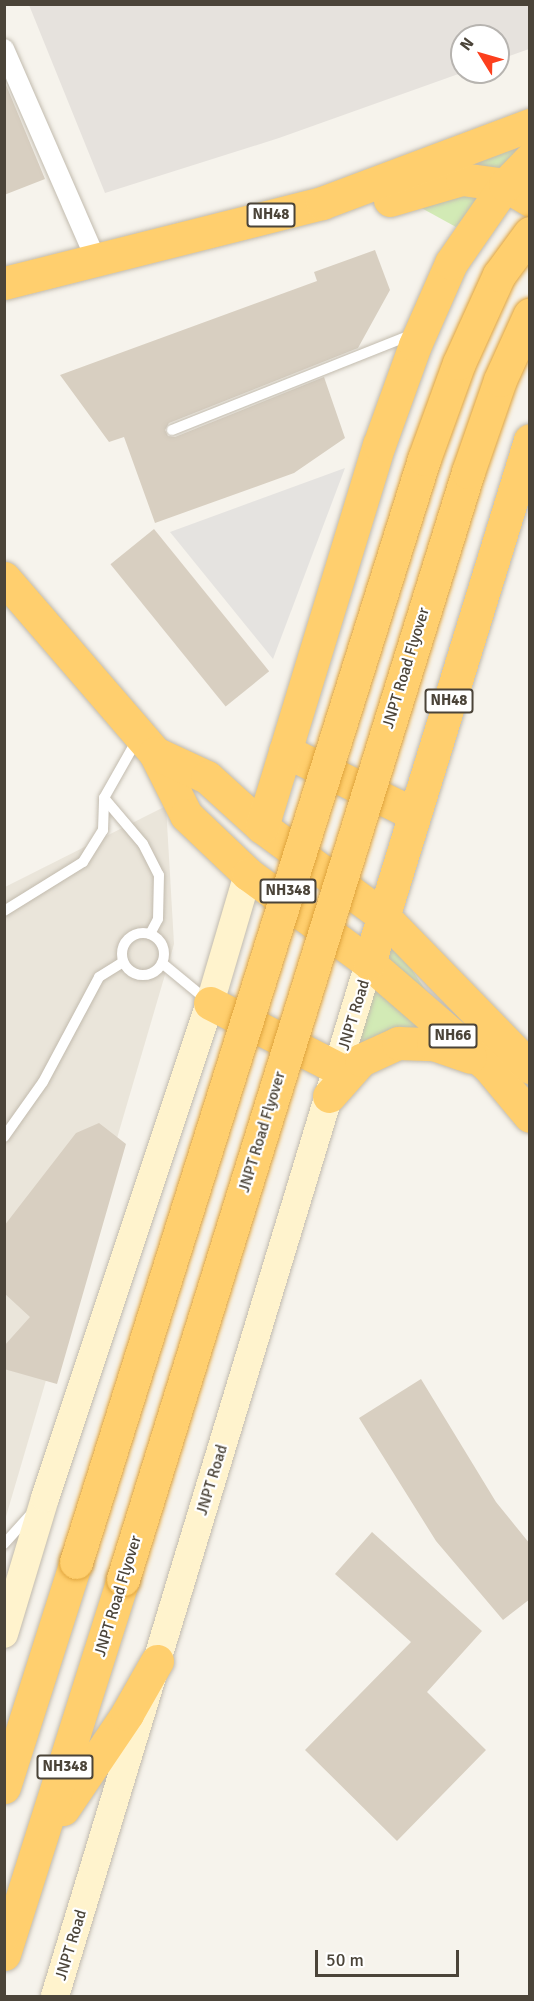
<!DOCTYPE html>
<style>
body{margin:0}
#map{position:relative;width:534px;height:2001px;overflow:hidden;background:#f6f3ec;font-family:Signika,sans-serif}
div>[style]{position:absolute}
.residential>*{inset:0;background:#eae5da}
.industrial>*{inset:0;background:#e6e2dd}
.green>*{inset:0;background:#d2eab5}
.parking>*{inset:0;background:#e5e3e0}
.building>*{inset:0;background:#d8cfc1;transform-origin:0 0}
.roads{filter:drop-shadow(0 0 2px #c2bbae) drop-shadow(0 0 2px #c2bbae)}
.lane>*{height:10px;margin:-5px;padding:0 5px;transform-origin:5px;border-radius:5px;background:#fff}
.lane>.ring{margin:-5px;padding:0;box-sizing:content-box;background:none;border:10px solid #fff;border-radius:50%}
.street>*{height:20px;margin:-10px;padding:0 10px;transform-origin:10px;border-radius:10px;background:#fff}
.secondary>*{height:28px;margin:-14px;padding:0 14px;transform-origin:14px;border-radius:14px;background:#fff3cd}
.highway>*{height:33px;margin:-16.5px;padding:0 16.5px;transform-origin:16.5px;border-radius:16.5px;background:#ffcf6e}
.bridges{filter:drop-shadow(0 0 2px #e0a43c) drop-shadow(0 0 2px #e0a43c)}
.highway-bridge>*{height:33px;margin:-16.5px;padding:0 16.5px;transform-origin:16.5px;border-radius:16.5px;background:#ffcf6e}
span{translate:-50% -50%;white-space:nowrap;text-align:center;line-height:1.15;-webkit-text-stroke:4.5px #fff;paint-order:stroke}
.shield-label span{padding:2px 4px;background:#fff;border:2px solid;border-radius:4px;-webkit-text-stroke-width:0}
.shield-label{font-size:15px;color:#4b4439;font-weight:700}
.street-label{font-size:16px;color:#4b4439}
.frame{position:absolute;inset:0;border:6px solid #4b4439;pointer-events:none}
.north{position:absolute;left:450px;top:24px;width:60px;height:60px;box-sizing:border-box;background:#fff;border:2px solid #b7b4b0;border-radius:50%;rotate:307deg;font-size:16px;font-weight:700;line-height:24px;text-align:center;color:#4b4439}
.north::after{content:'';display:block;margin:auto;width:21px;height:27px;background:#fc3f1d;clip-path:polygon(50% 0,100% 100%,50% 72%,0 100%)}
.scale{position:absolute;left:315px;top:1950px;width:144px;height:27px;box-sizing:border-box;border:3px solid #4b4439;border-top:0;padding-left:8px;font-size:18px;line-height:21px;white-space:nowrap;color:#4b4439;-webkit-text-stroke:4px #fff;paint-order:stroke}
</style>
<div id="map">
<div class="residential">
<i style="clip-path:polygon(166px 806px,174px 944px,5px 1520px,5px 887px)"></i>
</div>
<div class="industrial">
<i style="clip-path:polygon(29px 5px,529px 5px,529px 49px,498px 60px,498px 36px,462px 36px,464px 72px,279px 138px,105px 193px)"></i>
</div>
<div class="green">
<i style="clip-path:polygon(527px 139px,456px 227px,416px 205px,377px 192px)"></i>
<i style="clip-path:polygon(391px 938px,457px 1038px,357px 1044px)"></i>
</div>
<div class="parking">
<i style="clip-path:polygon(345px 468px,273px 659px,170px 532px)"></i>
</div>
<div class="building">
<i style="clip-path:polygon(4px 80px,45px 179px,4px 195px)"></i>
<i style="clip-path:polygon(375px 250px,390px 290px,358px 348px,169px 423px,165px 430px,168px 436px,175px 437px,324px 377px,345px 438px,294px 473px,155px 523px,124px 437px,109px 442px,60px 375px,317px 281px,314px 272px)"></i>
<i style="left:154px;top:529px;width:183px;height:56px;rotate:51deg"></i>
<i style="clip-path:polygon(99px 1123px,126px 1144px,57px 1384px,4px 1369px,4px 1346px,30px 1317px,4px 1293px,4px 1226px,76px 1133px)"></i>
<i style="clip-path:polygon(421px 1379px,496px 1502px,530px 1544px,530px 1599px,503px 1620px,436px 1541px,359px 1418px)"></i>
<i style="clip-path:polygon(372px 1532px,482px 1631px,427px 1692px,486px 1750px,397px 1841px,305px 1750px,411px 1642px,335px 1574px)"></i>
</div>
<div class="roads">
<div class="lane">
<i style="left:172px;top:430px;width:259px;rotate:-21.7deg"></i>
<i style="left:104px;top:798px;width:60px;rotate:49.7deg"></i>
<i style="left:143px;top:844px;width:35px;rotate:63deg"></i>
<i style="left:159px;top:875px;width:44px;rotate:91.3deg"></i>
<i style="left:158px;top:919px;width:17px;rotate:118deg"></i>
<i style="left:4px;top:911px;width:93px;rotate:-31.8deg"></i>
<i style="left:83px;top:862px;width:38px;rotate:-58deg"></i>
<i style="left:103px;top:830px;width:32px;rotate:-88deg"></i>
<i style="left:104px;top:798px;width:69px;rotate:-60.5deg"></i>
<i class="ring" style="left:122px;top:933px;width:32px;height:32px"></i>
<i style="left:162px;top:963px;width:60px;rotate:39.6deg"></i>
<i style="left:4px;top:1137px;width:67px;rotate:-54.7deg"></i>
<i style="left:43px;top:1082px;width:119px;rotate:-61.9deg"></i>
<i style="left:99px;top:977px;width:28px;rotate:-32deg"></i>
<i style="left:4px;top:1544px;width:39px;rotate:-48deg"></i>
</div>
<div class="street">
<i style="left:4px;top:49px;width:227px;rotate:66.4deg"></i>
</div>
<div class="secondary">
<i style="left:4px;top:1634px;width:142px;rotate:-73.2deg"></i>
<i style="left:45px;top:1498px;width:522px;rotate:-71.57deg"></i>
<i style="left:210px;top:1003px;width:134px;rotate:-73.6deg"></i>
<i style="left:55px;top:1996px;width:1080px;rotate:-73.09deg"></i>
</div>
<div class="highway">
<i style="left:390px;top:200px;width:75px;rotate:-16.3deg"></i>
<i style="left:462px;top:179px;width:43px;rotate:7.9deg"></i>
<i style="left:505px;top:185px;width:29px;rotate:31deg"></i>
<i style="left:4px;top:283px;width:328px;rotate:-14.1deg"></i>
<i style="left:322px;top:203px;width:222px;rotate:-20.6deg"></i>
<i style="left:4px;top:578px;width:231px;rotate:49.2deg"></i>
<i style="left:155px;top:753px;width:69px;rotate:63.4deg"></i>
<i style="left:186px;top:815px;width:86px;rotate:43.6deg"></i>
<i style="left:248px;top:874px;width:150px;rotate:36.3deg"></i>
<i style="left:369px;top:963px;width:157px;rotate:40.9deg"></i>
<i style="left:488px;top:1066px;width:65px;rotate:50deg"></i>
<i style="left:285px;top:751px;width:144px;rotate:26deg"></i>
<i style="left:155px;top:753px;width:57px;rotate:24.8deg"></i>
<i style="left:207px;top:777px;width:74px;rotate:42.3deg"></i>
<i style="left:262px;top:827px;width:150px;rotate:36.3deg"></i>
<i style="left:383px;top:916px;width:211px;rotate:45.8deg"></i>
<i style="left:262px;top:827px;width:400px;rotate:-73deg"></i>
<i style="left:379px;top:445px;width:106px;rotate:-70.2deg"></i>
<i style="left:415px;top:345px;width:90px;rotate:-66.3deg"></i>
<i style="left:451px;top:263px;width:95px;rotate:-55.3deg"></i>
<i style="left:505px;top:185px;width:36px;rotate:-46deg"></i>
<i style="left:369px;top:963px;width:547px;rotate:-72.89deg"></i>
<i style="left:210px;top:1003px;width:143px;rotate:27.1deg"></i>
<i style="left:329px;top:1096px;width:48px;rotate:-48.4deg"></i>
<i style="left:361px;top:1060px;width:41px;rotate:-24.7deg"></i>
<i style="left:398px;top:1043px;width:35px;rotate:2deg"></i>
<i style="left:433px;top:1044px;width:39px;rotate:19deg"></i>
<i style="left:4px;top:1787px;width:236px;rotate:-72.3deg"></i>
<i style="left:63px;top:1809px;width:115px;rotate:-56deg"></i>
<i style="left:127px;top:1714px;width:61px;rotate:-60.5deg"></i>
<i style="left:4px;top:1954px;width:393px;rotate:-72.4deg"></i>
</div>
</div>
<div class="bridges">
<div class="highway-bridge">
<i style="left:76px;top:1562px;width:1157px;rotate:-72.49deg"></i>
<i style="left:424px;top:459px;width:102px;rotate:-70deg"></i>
<i style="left:459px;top:363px;width:97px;rotate:-65.6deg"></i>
<i style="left:499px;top:275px;width:52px;rotate:-53.6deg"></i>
<i style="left:123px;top:1579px;width:1160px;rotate:-72.69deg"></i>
<i style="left:468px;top:472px;width:97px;rotate:-70.8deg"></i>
<i style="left:500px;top:380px;width:72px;rotate:-65.6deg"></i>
</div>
</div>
<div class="shield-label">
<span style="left:271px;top:215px">NH48</span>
<span style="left:449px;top:701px">NH48</span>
<span style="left:288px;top:891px">NH348</span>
<span style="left:453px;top:1036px">NH66</span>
<span style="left:65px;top:1767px">NH348</span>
</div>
<div class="street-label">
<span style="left:406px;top:668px;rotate:-73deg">JNPT Road Flyover</span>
<span style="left:354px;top:1015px;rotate:-73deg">JNPT Road</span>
<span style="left:262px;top:1132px;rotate:-73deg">JNPT Road Flyover</span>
<span style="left:212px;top:1480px;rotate:-73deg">JNPT Road</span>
<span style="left:118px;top:1596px;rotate:-73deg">JNPT Road Flyover</span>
<span style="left:71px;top:1945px;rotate:-73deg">JNPT Road</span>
</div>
<div class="frame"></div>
<div class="north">N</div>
<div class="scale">50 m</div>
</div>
